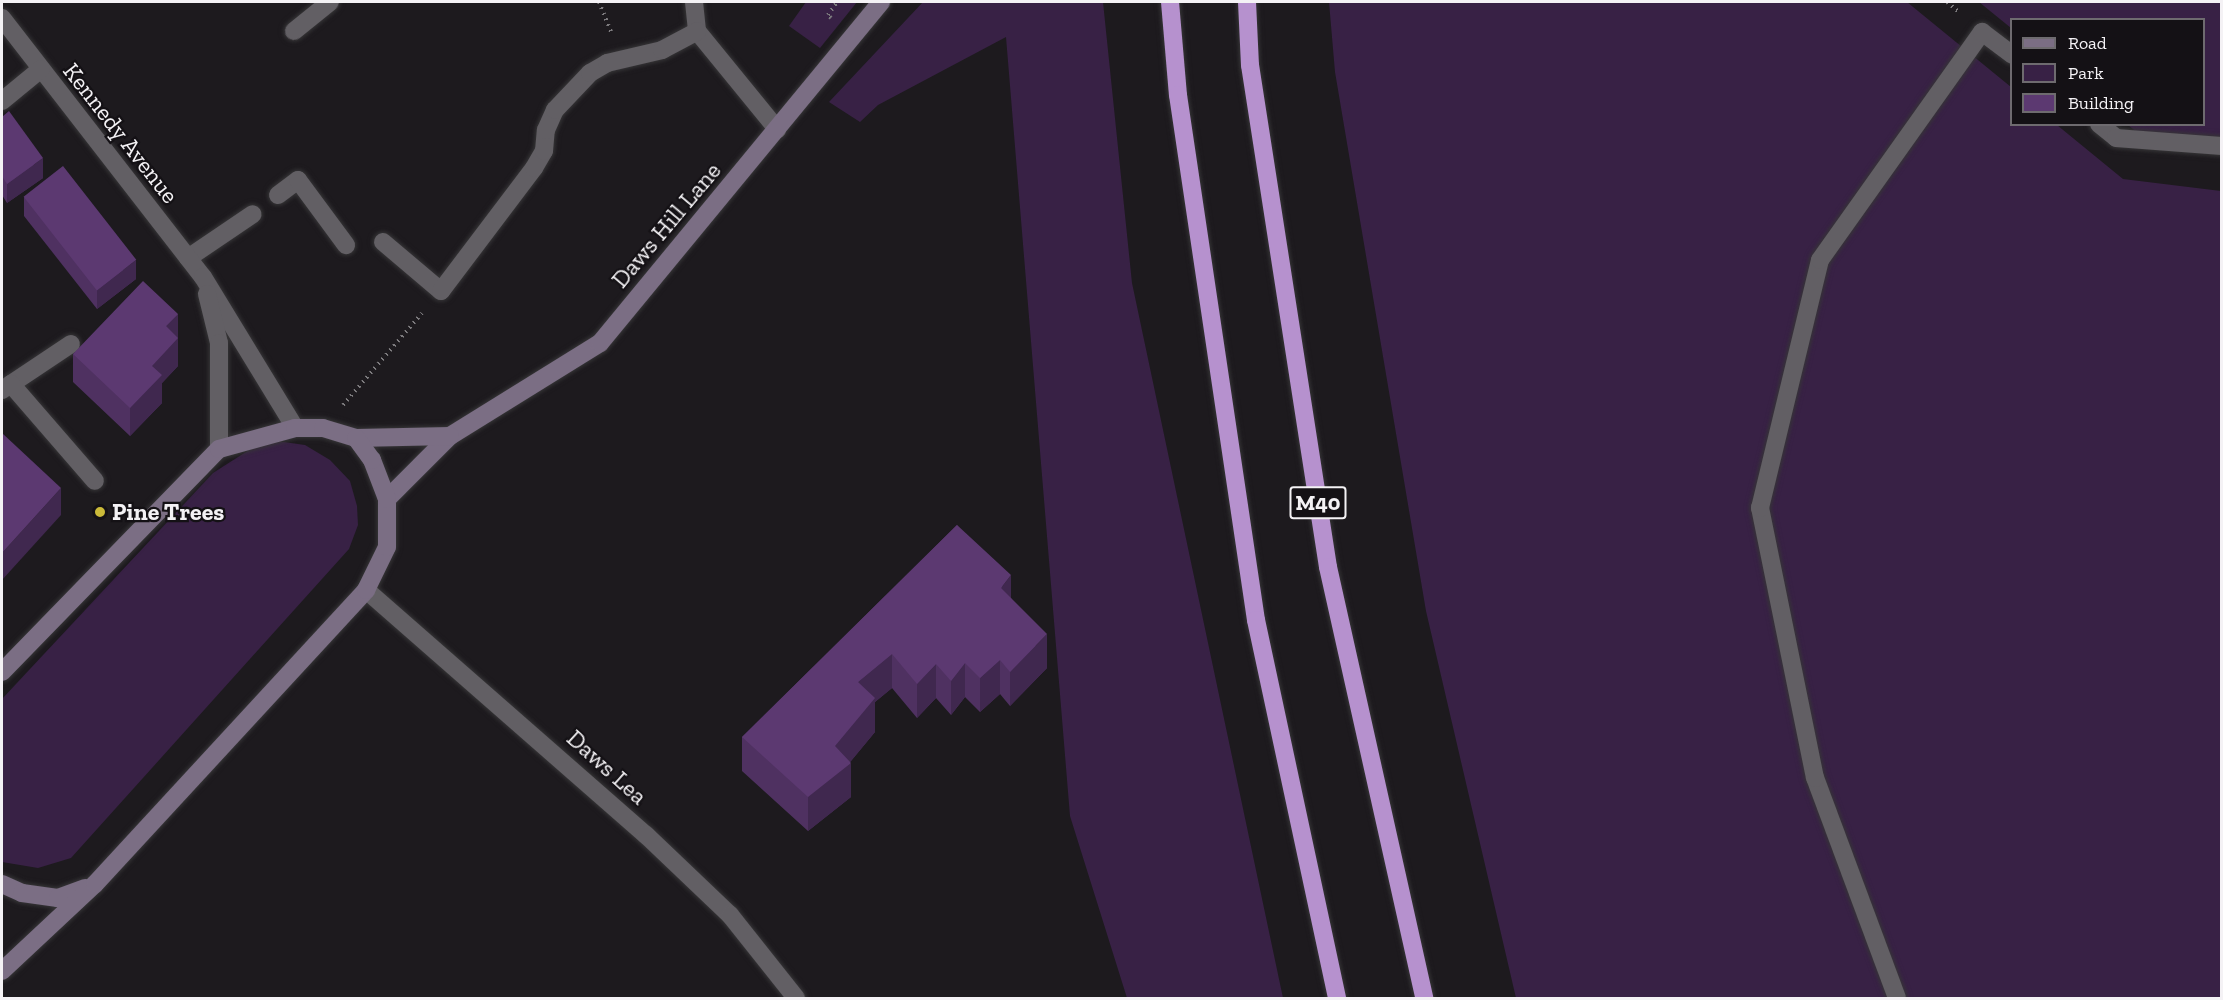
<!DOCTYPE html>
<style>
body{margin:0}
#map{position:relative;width:2223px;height:1000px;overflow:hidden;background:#1d1a1e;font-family:"Zilla Slab",serif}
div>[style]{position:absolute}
.green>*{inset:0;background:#382145}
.path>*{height:4px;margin-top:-2px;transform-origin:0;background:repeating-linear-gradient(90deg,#7d7b7e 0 1.5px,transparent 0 6px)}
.roads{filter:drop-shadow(0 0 2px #363537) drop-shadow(0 0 2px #363537)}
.lane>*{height:18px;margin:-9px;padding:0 9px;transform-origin:9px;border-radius:9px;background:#625f64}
.street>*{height:18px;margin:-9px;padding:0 9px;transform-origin:9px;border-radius:9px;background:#625f64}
.secondary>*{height:18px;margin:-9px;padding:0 9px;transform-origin:9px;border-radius:9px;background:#7b6e84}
.highway>*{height:18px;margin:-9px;padding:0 9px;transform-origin:9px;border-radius:9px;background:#b691ce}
.wall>*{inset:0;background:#4f3161}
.shaded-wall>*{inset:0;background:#40284f}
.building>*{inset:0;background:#5c3971;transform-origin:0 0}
.dots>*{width:16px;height:16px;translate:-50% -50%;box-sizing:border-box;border:3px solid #141115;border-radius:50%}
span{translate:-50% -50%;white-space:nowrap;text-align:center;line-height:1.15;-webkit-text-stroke:4.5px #141115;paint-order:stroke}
.shield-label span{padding:2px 4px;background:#141115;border:2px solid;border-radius:4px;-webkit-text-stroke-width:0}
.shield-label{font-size:22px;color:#f4f2f5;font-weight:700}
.street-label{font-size:24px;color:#f4f2f5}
.poi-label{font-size:24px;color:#f4f2f5;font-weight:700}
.left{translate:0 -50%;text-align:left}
.frame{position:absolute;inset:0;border:3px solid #f4f2f5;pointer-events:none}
.legend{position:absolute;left:2010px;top:18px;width:195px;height:108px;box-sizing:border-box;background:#141115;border:2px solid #6e6b6f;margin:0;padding:8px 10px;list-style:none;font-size:18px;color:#f4f2f5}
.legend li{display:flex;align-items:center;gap:12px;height:30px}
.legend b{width:30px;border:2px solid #6e6b6f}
</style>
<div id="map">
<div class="green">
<i style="clip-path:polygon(806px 2px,857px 2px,820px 48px,789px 26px)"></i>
<i style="clip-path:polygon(923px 2px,1103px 2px,1132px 283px,1283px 998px,1127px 998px,1070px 816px,1006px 37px,878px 105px,860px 122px,829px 102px)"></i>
<i style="clip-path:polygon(1329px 2px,1907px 2px,2011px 87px,2012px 124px,2057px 125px,2123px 179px,2221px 191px,2221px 998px,1516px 998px,1426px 611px,1335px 72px)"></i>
<i style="clip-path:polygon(1979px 2px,2221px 2px,2221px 151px,2143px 137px,2128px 125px,2204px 124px,2204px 20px,2012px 20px,2011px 28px)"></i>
<i style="clip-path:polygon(277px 441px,305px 445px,330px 460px,350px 481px,357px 506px,358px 525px,349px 549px,71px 858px,38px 868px,2px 862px,2px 699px,213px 473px,249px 450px)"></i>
</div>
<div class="path">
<i style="left:599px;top:2px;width:35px;rotate:68deg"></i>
<i style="left:1947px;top:2px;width:17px;rotate:40deg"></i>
<i style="left:831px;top:18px;width:4px;rotate:-135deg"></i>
<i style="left:828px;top:15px;width:16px;rotate:-55deg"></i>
<i style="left:343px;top:405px;width:121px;rotate:-49.3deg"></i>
</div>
<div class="roads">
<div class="lane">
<i style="left:294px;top:31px;width:46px;rotate:-38.9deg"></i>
<i style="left:2099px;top:124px;width:22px;rotate:39deg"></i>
<i style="left:2116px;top:138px;width:106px;rotate:4.3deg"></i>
<i style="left:278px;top:195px;width:25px;rotate:-37deg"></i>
<i style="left:298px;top:180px;width:81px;rotate:53.6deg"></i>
<i style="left:188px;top:258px;width:78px;rotate:-34.1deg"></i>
<i style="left:1897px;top:998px;width:235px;rotate:-110.4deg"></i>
<i style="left:1815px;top:778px;width:276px;rotate:-101.5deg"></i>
<i style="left:1760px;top:508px;width:255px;rotate:-76.4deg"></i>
<i style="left:1820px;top:260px;width:280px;rotate:-54.6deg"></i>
<i style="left:1982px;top:32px;width:38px;rotate:37deg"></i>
</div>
<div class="street">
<i style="left:694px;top:2px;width:29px;rotate:84deg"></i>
<i style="left:697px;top:31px;width:127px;rotate:50.8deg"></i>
<i style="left:2px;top:18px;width:328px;rotate:52.2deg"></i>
<i style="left:203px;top:277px;width:177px;rotate:58.6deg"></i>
<i style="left:2px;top:101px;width:50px;rotate:-39.4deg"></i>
<i style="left:383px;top:242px;width:76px;rotate:40.2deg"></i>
<i style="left:441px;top:291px;width:154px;rotate:-52.9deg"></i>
<i style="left:534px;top:168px;width:20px;rotate:-60deg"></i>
<i style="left:544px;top:151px;width:21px;rotate:-85deg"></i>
<i style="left:546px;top:130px;width:22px;rotate:-66deg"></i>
<i style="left:555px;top:110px;width:51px;rotate:-46.6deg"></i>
<i style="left:590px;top:73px;width:20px;rotate:-30deg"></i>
<i style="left:607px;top:63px;width:57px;rotate:-13.3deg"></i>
<i style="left:662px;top:50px;width:40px;rotate:-28deg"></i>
<i style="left:207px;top:294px;width:50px;rotate:76.2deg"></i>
<i style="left:219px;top:343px;width:106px;rotate:90deg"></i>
<i style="left:11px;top:384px;width:72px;rotate:-33.7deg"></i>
<i style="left:2px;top:390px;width:11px;rotate:-34deg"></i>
<i style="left:11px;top:384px;width:128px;rotate:49.1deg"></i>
<i style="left:366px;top:590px;width:372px;rotate:41.2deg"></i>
<i style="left:646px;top:835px;width:116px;rotate:43.6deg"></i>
<i style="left:730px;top:915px;width:106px;rotate:51.5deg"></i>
</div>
<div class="secondary">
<i style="left:387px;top:499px;width:89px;rotate:-45deg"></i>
<i style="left:450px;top:436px;width:176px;rotate:-31.8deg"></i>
<i style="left:600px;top:343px;width:442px;rotate:-50.5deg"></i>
<i style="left:2px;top:672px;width:311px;rotate:-45.8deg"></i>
<i style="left:219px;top:449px;width:79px;rotate:-15.4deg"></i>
<i style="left:295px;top:428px;width:28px"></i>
<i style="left:323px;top:428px;width:34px;rotate:17deg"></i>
<i style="left:356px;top:438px;width:94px;rotate:-1.2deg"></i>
<i style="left:2px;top:884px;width:22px;rotate:24deg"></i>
<i style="left:22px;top:893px;width:36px;rotate:8deg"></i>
<i style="left:58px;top:898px;width:29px;rotate:-20deg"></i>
<i style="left:2px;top:971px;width:127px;rotate:-43.1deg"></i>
<i style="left:95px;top:884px;width:400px;rotate:-47.3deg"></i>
<i style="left:366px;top:590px;width:48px;rotate:-64deg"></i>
<i style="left:387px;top:547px;width:48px;rotate:-90deg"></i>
<i style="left:387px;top:499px;width:42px;rotate:-111deg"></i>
<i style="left:372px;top:460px;width:27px;rotate:-126deg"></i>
</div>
<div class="highway">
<i style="left:1170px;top:2px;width:93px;rotate:85.1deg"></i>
<i style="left:1178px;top:95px;width:531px;rotate:81.55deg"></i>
<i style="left:1256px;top:620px;width:387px;rotate:77.9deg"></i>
<i style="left:1247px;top:2px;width:63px;rotate:87.3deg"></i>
<i style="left:1250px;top:65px;width:508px;rotate:81.17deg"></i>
<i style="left:1328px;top:567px;width:442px;rotate:77.4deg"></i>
</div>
</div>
<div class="wall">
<i style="clip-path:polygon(2px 117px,43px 178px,7px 203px,2px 195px)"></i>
<i style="clip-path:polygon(24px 197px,136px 279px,97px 309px,24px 216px)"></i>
<i style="clip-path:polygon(178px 314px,178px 366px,162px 383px,162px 403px,130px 436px,73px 382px,73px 354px)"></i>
<i style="clip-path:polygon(957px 525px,1011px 598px,1047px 668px,1010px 706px,1000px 694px,980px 712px,965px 697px,951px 715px,936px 698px,917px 718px,892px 688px,875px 702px,875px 732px,850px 762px,851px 797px,808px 831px,742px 771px,742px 737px)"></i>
</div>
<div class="shaded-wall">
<i style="clip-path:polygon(43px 158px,43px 178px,7px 203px,7px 184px)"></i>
<i style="clip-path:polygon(136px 260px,136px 279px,97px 309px,97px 290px)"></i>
<i style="clip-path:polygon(178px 314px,178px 366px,162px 383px,162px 403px,130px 436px,130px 408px,152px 366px,166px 326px)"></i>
<i style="clip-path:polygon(61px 488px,61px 515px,2px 580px,2px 553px)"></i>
<i style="clip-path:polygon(1011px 575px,1011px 609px,1001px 588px)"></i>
<i style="clip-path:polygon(1047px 634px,1047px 668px,1010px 706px,1010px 672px)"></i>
<i style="clip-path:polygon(892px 654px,892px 688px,875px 702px,875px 732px,847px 766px,851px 763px,851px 797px,808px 831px,808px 797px,835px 746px,858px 682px)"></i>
<i style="clip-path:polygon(1000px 660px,1000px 694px,980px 712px,980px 678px)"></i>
<i style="clip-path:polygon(965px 663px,965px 697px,951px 715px,951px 681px)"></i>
<i style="clip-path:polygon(936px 664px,936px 698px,917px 718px,917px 684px)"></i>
</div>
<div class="building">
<i style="clip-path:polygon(9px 111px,43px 158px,7px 184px,2px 176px,2px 117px)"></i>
<i style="left:63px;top:166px;width:119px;height:50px;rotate:52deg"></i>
<i style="clip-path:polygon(143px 281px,178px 314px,166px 326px,178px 338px,152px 366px,162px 375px,130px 408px,73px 354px)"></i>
<i style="clip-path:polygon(2px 433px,61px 488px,2px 553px)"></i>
<i style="clip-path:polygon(957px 525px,1011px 575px,1001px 588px,1047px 634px,1010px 672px,1000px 660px,980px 678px,965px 663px,951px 681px,936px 664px,917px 684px,892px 654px,858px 682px,875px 698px,835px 746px,851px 763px,808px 797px,742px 737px)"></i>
</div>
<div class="dots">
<i style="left:100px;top:512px;background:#cbba39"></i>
</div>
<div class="shield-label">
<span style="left:1318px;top:503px">M40</span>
</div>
<div class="street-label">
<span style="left:121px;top:133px;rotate:52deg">Kennedy Avenue</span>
<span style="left:666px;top:225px;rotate:-50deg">Daws Hill Lane</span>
<span style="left:607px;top:767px;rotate:42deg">Daws Lea</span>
</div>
<div class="poi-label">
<span class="left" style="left:112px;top:512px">Pine Trees</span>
</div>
<div class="frame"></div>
<ul class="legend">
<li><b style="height:8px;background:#7b6e84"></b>Road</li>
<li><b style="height:16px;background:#382145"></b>Park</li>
<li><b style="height:16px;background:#5c3971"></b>Building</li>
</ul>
</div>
